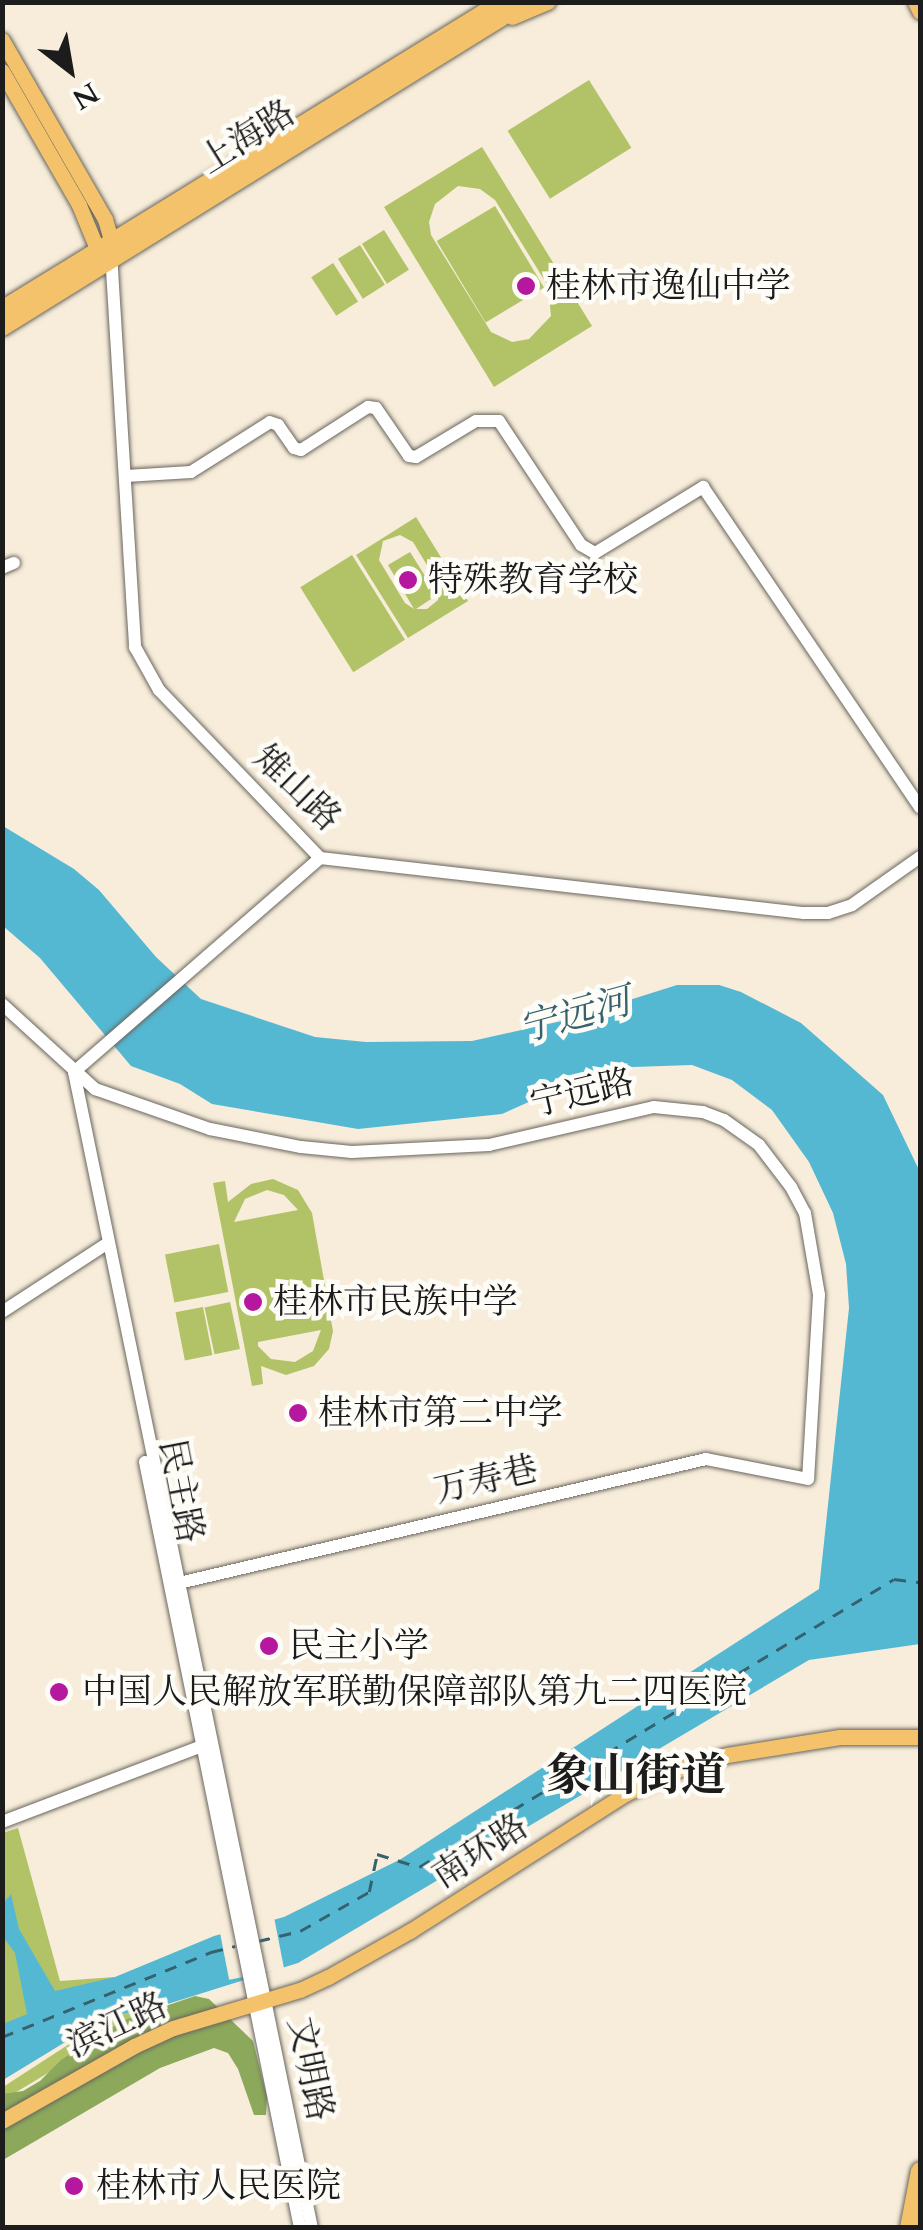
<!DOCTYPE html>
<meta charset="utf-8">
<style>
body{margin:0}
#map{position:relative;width:923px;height:2230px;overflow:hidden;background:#f7edda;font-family:Cardo,"Noto Serif SC",serif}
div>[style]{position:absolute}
.green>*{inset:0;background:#b1c366;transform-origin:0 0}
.forest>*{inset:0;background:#8ca95b}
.water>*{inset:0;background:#55b8d3}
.pier>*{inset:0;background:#f7edda;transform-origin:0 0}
.ferry>*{height:2.5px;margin-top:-1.25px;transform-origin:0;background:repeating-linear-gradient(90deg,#36626e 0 12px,transparent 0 22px)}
.roads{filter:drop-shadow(0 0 2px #69655e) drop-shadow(0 0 2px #69655e)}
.minor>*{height:12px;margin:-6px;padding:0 6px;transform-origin:6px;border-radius:6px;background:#fff}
.major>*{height:15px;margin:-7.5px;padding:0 7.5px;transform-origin:7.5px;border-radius:7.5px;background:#f3c26a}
.highway>*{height:18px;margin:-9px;padding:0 9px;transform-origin:9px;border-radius:9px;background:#f3c26a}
.dots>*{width:28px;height:28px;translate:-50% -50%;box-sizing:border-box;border:5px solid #fdfcf7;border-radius:50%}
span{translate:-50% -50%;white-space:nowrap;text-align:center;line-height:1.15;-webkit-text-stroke:9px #fdfcf7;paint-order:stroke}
.street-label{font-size:35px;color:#1c1c1c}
.poi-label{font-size:35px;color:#1c1c1c}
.left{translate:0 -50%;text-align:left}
.water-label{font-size:38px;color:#36626e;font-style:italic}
.district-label{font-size:45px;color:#1c1c1c;font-weight:700}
.frame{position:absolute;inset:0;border:5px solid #1c1c1c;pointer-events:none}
.north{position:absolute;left:20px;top:20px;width:100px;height:100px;-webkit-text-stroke:8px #fdfcf7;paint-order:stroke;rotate:149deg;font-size:28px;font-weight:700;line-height:40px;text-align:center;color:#1c1c1c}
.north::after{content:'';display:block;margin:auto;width:35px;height:45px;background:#1c1c1c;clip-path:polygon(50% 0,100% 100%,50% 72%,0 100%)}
</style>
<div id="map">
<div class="green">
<i style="left:589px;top:80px;width:80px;height:96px;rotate:58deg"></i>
<i style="clip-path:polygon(evenodd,482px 147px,592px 326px,494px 387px,384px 207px,482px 147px,458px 186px,480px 189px,495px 200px,548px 286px,551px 316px,529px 339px,512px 342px,491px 332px,431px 235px,429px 222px,435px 204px,458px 186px)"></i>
<i style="left:495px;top:206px;width:95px;height:68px;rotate:59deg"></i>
<i style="left:384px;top:230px;width:47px;height:26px;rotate:58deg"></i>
<i style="left:360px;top:245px;width:47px;height:26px;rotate:58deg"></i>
<i style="left:333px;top:263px;width:46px;height:26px;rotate:57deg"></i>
<i style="clip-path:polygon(evenodd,416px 517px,468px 601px,408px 638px,356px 555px,416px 517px,400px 535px,413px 542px,439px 585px,438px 600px,427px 609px,416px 609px,437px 595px,410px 552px,388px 565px,414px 609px,405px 603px,379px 560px,383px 541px,400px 535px)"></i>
<i style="left:352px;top:555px;width:100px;height:61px;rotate:58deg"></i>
<i style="clip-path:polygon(evenodd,273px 1179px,298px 1190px,312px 1213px,333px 1331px,329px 1349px,314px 1366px,286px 1375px,261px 1366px,263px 1384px,252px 1386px,213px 1183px,225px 1181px,228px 1202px,251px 1184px,273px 1179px,267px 1190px,284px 1195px,298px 1210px,234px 1222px,245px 1199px,267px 1190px,273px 1179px,321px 1330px,313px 1351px,295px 1362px,271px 1359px,258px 1346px,258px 1342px,321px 1330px)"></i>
<i style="left:219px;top:1244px;width:49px;height:55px;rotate:79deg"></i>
<i style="left:230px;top:1302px;width:48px;height:26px;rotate:78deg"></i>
<i style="left:203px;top:1307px;width:49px;height:28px;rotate:79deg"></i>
<i style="clip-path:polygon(18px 1828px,60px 1981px,115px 1977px,138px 2019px,3px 2100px,3px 2087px,111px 2017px,97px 1990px,3px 2036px,3px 1833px)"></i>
</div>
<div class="forest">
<i style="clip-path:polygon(195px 1996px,209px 1999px,253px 2041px,267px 2097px,266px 2115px,254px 2115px,238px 2069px,228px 2053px,214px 2048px,160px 2068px,3px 2160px,3px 2094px,23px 2091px,40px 2081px,61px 2060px,124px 2020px)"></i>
</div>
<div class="water">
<i style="clip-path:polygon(3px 826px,74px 869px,99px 890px,156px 957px,201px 999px,315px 1037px,366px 1042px,472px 1041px,566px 1020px,677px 985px,719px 985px,741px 992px,801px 1023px,883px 1095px,920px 1172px,920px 1644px,809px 1660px,298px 1963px,139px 2013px,113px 2013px,3px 2080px,3px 2024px,27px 2014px,15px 1953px,3px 1937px,2px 1905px,11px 1894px,19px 1929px,55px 1991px,115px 1977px,214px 1936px,284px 1917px,401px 1859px,819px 1589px,849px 1308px,846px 1264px,833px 1213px,809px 1162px,772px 1110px,732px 1080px,692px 1065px,633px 1067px,585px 1077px,502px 1114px,358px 1129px,212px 1104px,180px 1084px,131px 1066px,40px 958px,3px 926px)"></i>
</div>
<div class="pier">
<i style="left:274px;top:1917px;width:53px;height:56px;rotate:79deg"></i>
</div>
<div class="ferry">
<i style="left:258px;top:1941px;width:43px;rotate:-13.4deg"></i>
<i style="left:300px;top:1931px;width:79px;rotate:-29.5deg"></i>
<i style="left:369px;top:1892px;width:39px;rotate:-78deg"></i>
<i style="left:377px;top:1854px;width:44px;rotate:17.2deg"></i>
<i style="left:419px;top:1867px;width:555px;rotate:-31.23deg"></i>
<i style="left:894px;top:1579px;width:26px;rotate:7deg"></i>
<i style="left:2px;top:2037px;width:226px;rotate:-22.1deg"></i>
<i style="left:211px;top:1952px;width:25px;rotate:-14deg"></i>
</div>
<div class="roads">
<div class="minor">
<i style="left:111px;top:253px;width:395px;rotate:86.5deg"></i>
<i style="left:135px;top:647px;width:49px;rotate:60.8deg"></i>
<i style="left:159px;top:690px;width:233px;rotate:46.2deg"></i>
<i style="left:320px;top:858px;width:487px;rotate:6.5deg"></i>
<i style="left:804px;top:913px;width:24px"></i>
<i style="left:828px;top:913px;width:25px;rotate:-18deg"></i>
<i style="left:852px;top:905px;width:83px;rotate:-35.2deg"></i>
<i style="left:126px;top:476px;width:65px;rotate:-3.5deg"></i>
<i style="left:191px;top:472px;width:93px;rotate:-32.3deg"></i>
<i style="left:270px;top:422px;width:9px;rotate:21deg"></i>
<i style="left:278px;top:425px;width:28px;rotate:55deg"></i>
<i style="left:294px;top:448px;width:7px;rotate:16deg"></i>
<i style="left:301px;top:450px;width:80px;rotate:-32.7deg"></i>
<i style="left:368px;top:407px;width:8px;rotate:7deg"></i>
<i style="left:376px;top:408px;width:58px;rotate:55.5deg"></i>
<i style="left:409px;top:456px;width:7px;rotate:8deg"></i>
<i style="left:416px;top:457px;width:70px;rotate:-31deg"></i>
<i style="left:476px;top:421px;width:23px"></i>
<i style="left:499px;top:421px;width:149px;rotate:56.5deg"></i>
<i style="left:581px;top:545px;width:16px;rotate:30deg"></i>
<i style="left:595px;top:553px;width:127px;rotate:-31.4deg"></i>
<i style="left:703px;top:487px;width:387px;rotate:55.9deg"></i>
<i style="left:2px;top:568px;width:13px;rotate:-23deg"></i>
<i style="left:2px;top:1004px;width:126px;rotate:42.4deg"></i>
<i style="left:95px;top:1089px;width:122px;rotate:19.2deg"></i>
<i style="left:210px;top:1129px;width:93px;rotate:11.2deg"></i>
<i style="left:301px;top:1147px;width:51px;rotate:5.6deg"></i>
<i style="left:352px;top:1152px;width:137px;rotate:-2.9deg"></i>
<i style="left:489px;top:1145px;width:169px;rotate:-13deg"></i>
<i style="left:654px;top:1107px;width:49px;rotate:5.8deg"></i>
<i style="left:703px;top:1112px;width:22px;rotate:21deg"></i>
<i style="left:724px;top:1120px;width:43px;rotate:35.5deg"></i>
<i style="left:759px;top:1145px;width:53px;rotate:52.7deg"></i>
<i style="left:791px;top:1187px;width:30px;rotate:62deg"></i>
<i style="left:805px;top:1213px;width:83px;rotate:80.3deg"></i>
<i style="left:819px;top:1295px;width:184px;rotate:93.4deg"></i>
<i style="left:808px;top:1479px;width:104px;rotate:-168.9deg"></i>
<i style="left:706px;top:1459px;width:541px;rotate:166.76deg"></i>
<i style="left:74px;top:1072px;width:1180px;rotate:78.37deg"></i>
<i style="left:74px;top:1072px;width:326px;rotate:-41deg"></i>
<i style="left:2px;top:1312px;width:126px;rotate:-33.1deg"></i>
<i style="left:145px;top:1462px;width:782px;rotate:78.56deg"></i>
<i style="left:2px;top:1822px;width:214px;rotate:-20.8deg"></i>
</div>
<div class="major">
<i style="left:915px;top:2px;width:11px;rotate:63deg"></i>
<i style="left:512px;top:17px;width:39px;rotate:-23deg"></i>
<i style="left:2px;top:40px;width:207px;rotate:60.1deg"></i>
<i style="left:105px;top:219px;width:25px;rotate:74deg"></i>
<i style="left:2px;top:71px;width:155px;rotate:60.1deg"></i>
<i style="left:79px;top:205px;width:50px;rotate:67.6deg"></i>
<i style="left:2px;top:2121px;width:152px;rotate:-29.6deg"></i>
<i style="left:134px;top:2046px;width:43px;rotate:-24.8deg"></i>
<i style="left:173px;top:2028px;width:133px;rotate:-16.7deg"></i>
<i style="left:300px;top:1990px;width:31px;rotate:-25deg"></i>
<i style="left:328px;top:1977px;width:94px;rotate:-29.3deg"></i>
<i style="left:410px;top:1931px;width:255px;rotate:-32.5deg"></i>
<i style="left:625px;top:1794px;width:63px;rotate:-24.5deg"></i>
<i style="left:682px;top:1768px;width:47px;rotate:-16.1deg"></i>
<i style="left:727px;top:1755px;width:114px;rotate:-9.1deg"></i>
<i style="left:840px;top:1737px;width:80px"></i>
</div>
<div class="highway">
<i style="left:2px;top:310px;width:587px;rotate:-31.63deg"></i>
<i style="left:2px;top:327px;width:617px;rotate:-31.81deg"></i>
<i style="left:909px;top:2228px;width:58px;rotate:-79.1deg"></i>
</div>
</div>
<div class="dots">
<i style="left:526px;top:286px;background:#b5179e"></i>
<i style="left:408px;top:580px;background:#b5179e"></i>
<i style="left:253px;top:1302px;background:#b5179e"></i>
<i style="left:298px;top:1413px;background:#b5179e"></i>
<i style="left:269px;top:1646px;background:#b5179e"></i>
<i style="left:59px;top:1692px;background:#b5179e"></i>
<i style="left:74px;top:2186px;background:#b5179e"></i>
</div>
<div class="street-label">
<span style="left:247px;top:137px;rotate:-32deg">上海路</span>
<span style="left:297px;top:788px;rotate:44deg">雉山路</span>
<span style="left:582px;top:1093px;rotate:-13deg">宁远路</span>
<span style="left:486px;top:1480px;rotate:-13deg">万寿巷</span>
<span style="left:181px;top:1491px;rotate:79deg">民主路</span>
<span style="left:480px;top:1851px;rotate:-33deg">南环路</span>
<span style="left:117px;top:2025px;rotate:-25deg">滨江路</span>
<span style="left:310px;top:2069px;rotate:78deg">文明路</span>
</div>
<div class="poi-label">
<span class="left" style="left:546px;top:286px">桂林市逸仙中学</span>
<span class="left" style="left:428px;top:580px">特殊教育学校</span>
<span class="left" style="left:273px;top:1302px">桂林市民族中学</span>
<span class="left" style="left:318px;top:1413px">桂林市第二中学</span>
<span class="left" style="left:289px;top:1646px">民主小学</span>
<span class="left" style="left:82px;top:1692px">中国人民解放军联勤保障部队第九二四医院</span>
<span class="left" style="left:96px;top:2186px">桂林市人民医院</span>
</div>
<div class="water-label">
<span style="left:575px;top:1016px;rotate:-15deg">宁远河</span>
</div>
<div class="district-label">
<span style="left:636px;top:1776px">象山街道</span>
</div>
<div class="frame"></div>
<div class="north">N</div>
</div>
